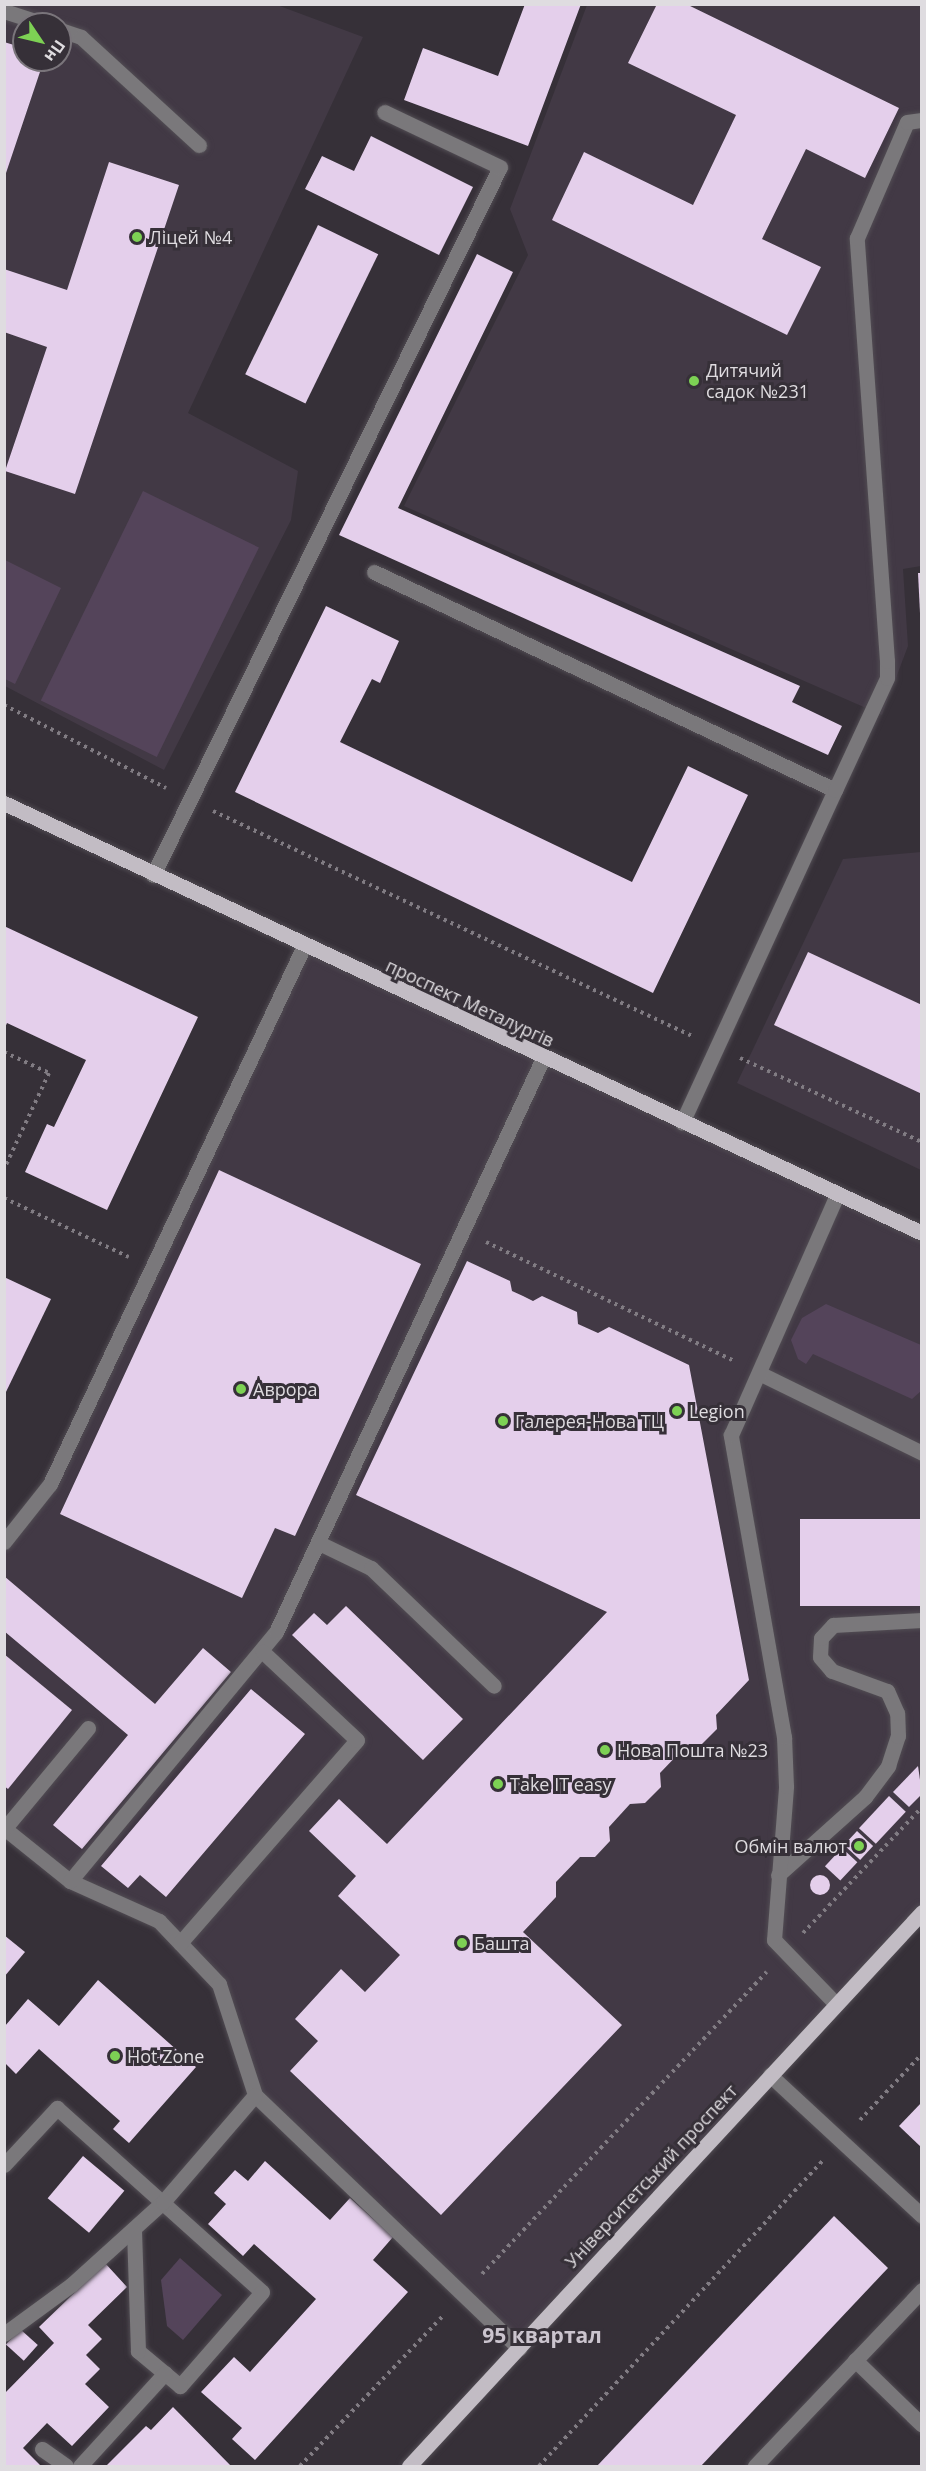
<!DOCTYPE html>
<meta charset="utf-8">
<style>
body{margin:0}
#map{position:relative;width:926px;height:2471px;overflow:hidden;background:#363038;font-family:"Open Sans",sans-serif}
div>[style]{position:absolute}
.built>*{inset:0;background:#423945}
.green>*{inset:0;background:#54445a;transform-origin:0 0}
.building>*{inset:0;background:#e4cfeb;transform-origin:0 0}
.round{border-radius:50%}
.path>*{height:4px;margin-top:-2px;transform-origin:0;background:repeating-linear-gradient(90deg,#817c83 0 3px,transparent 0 7.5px)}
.roads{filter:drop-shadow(0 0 2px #514c53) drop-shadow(0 0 2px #514c53)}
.minor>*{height:15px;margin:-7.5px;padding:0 7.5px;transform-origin:7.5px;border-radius:7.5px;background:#7a787b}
.major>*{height:15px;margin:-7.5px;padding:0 7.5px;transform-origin:7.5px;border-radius:7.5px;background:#c2bcc4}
.dots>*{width:16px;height:16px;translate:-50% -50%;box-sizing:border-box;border:3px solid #363038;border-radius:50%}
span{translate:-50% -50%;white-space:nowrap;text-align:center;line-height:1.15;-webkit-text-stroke:6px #363038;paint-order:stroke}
.poi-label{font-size:18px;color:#dfdce0}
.left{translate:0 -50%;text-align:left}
.right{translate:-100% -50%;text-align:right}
.street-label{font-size:18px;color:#dfdce0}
.quarter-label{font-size:21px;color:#cbc4ce;font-weight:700}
.frame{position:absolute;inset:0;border:6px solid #dfdce0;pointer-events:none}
.north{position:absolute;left:12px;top:12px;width:60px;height:60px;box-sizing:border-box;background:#363038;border:2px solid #7a757b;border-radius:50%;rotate:125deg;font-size:16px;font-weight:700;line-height:24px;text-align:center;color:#dfdce0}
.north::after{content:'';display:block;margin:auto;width:21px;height:27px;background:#7dd154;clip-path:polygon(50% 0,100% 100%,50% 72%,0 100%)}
</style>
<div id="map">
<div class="built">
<i style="clip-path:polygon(evenodd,4px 5px,277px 5px,363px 37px,188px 413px,298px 471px,291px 520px,164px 770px,5px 686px,4px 5px,24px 24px,60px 24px,60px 60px,24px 60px,24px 24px)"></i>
<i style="clip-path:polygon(587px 5px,921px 5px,921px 566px,903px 569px,908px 646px,882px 715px,404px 506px,528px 255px,510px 209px)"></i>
<i style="clip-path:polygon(921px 852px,921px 1170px,737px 1083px,843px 859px)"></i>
<i style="clip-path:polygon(303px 948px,890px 1219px,921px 1243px,921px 1912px,519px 2348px,255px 2095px,219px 1984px,159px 1921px,70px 1881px,5px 1828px,5px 1542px,50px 1484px)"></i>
</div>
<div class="green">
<i style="left:143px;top:491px;width:129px;height:233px;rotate:26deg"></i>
<i style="clip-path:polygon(5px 560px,61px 588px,15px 684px,5px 679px)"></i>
<i style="clip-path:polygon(826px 1304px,921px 1345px,921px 1391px,912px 1399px,813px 1354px,806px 1364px,798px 1359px,791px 1340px,802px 1318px)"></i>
<i style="clip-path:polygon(180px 2258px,222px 2295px,183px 2340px,167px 2326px,161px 2280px)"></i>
</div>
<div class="building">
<i style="clip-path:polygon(525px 4px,581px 4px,528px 146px,404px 100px,423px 48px,498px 76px)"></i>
<i style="clip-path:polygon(657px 4px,686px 4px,899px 108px,865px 178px,806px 149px,762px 239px,821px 267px,787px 335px,552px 220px,584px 152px,693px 205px,736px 115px,628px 63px)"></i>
<i style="clip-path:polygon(4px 42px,24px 48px,24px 60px,44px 60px,5px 176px)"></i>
<i style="clip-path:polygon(371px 136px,473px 187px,439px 255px,305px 189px,322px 156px,354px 171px)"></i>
<i style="clip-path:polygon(109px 162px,179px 185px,75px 494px,5px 471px,47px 347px,4px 332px,4px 269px,67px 290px)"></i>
<i style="left:318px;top:225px;width:67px;height:166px;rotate:26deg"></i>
<i style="clip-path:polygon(477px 254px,513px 272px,398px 508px,800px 686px,792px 702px,842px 726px,828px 755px,339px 535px)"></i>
<i style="clip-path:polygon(918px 573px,922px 573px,922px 613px,920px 613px)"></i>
<i style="clip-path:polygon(326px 606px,399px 641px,380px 683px,372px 679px,340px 742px,632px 882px,688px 766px,748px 795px,653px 993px,235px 792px)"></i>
<i style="clip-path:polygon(4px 926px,198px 1017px,107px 1210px,25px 1172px,47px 1124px,54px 1127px,86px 1060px,7px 1023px,4px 1030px)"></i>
<i style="clip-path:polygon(808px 952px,922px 1005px,922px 1094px,774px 1025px)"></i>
<i style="clip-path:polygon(219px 1170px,421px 1264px,295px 1536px,275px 1528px,242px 1598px,60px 1514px)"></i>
<i style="clip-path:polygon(467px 1261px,510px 1281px,512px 1291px,523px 1296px,533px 1301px,542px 1296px,577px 1312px,578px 1324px,598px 1333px,609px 1327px,689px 1365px,749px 1680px,716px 1715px,717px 1729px,700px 1746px,685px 1747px,660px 1773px,661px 1787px,645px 1803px,630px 1804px,609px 1827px,610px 1841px,595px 1857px,580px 1857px,556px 1882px,556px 1897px,523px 1932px,622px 2025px,441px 2215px,290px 2071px,318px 2041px,295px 2019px,341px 1969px,365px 1992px,400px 1955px,338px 1896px,356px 1876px,309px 1831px,339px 1799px,387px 1844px,607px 1612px,356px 1495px)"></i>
<i style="clip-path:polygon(4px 1277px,51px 1299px,4px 1396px)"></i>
<i style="left:922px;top:1519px;width:87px;height:122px;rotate:90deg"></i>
<i style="clip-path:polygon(4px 1576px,155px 1704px,203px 1648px,231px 1672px,82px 1849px,53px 1825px,128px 1735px,4px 1631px)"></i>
<i style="clip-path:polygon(346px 1606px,463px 1719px,423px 1760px,292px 1635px,314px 1613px,327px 1625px)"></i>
<i style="clip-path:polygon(4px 1654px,72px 1710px,8px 1789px,4px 1786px)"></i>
<i style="clip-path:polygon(251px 1689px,305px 1734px,166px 1897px,140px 1875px,128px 1888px,101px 1866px)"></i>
<i style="clip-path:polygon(918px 1766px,922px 1794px,909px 1807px,893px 1792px)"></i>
<i style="left:889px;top:1796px;width:23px;height:44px;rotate:43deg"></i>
<i style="left:857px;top:1831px;width:22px;height:19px;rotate:43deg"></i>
<i style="left:842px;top:1848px;width:21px;height:25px;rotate:43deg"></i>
<i class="round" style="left:810px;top:1875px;width:20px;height:20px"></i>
<i style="clip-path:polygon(4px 1935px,25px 1952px,4px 1977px)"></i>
<i style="clip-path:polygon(98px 1980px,196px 2067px,129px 2143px,113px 2129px,120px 2121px,39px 2049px,16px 2074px,5px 2063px,5px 2026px,28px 1999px,59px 2026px)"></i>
<i style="clip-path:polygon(922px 2102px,922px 2148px,899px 2126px)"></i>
<i style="left:83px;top:2156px;width:54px;height:55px;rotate:40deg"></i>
<i style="clip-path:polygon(265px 2161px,330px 2220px,350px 2198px,393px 2237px,373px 2260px,408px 2292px,255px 2460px,232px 2439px,242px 2428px,201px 2392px,234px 2357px,250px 2372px,316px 2299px,254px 2244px,243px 2256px,208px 2224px,226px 2204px,214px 2193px,235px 2170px,248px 2181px)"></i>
<i style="clip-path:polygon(834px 2216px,888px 2268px,701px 2466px,597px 2466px)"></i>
<i style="clip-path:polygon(105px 2263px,127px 2287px,88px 2325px,102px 2339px,86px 2355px,100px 2369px,85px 2384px,109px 2407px,72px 2446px,47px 2423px,23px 2448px,41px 2466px,4px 2466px,4px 2394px,54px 2343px,39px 2327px)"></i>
<i style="left:20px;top:2329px;width:24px;height:21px;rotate:42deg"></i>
<i style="clip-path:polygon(173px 2407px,231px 2466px,106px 2466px,146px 2426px,151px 2430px)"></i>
</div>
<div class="path">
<i style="left:4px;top:705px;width:182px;rotate:27.1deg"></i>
<i style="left:213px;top:811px;width:529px;rotate:25.16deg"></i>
<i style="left:4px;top:1052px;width:50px;rotate:25deg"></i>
<i style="left:49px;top:1073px;width:106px;rotate:115.1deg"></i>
<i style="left:740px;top:1058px;width:200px;rotate:24.8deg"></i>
<i style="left:4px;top:1198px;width:138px;rotate:25.3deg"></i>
<i style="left:486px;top:1242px;width:275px;rotate:25.6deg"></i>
<i style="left:803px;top:1933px;width:173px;rotate:-46.6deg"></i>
<i style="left:860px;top:2120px;width:91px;rotate:-46.8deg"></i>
<i style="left:482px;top:2274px;width:415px;rotate:-46.7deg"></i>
<i style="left:300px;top:2466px;width:209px;rotate:-46.4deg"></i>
<i style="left:539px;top:2466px;width:416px;rotate:-47.1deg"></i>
</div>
<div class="roads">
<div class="minor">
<i style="left:4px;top:11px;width:42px;rotate:18deg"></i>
<i style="left:60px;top:30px;width:22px;rotate:18deg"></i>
<i style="left:81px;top:37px;width:160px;rotate:42.5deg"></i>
<i style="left:374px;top:572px;width:510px;rotate:25.31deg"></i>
<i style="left:835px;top:790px;width:366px;rotate:114.7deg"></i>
<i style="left:835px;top:790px;width:123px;rotate:-65.1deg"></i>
<i style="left:887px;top:678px;width:17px;rotate:-90deg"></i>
<i style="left:887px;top:661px;width:424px;rotate:-94.1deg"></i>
<i style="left:857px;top:238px;width:126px;rotate:-66.7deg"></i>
<i style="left:907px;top:122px;width:15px;rotate:-8deg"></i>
<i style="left:153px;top:875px;width:788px;rotate:-63.89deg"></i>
<i style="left:500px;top:167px;width:128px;rotate:-154.6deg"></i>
<i style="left:759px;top:1373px;width:182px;rotate:26.1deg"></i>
<i style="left:4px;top:1542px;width:74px;rotate:-51.6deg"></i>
<i style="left:50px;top:1484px;width:593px;rotate:-64.73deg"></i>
<i style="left:319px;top:1543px;width:58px;rotate:25.7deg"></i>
<i style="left:371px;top:1568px;width:170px;rotate:43.8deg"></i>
<i style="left:4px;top:1828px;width:85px;rotate:38.8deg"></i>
<i style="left:70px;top:1881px;width:98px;rotate:24.2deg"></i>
<i style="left:159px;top:1921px;width:87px;rotate:46.4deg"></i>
<i style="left:219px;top:1984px;width:117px;rotate:72deg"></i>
<i style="left:255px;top:2095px;width:366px;rotate:43.8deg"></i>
<i style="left:5px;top:1828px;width:130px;rotate:-50.3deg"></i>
<i style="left:778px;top:1875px;width:117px;rotate:-41.9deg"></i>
<i style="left:865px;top:1797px;width:39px;rotate:-53deg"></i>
<i style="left:888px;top:1766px;width:32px;rotate:-72deg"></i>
<i style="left:898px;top:1736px;width:23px;rotate:-92deg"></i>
<i style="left:897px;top:1713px;width:24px;rotate:-114deg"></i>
<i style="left:887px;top:1691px;width:59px;rotate:-160deg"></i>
<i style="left:832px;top:1671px;width:18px;rotate:-131deg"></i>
<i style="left:820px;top:1657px;width:19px;rotate:-87deg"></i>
<i style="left:821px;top:1638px;width:18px;rotate:-47deg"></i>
<i style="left:833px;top:1625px;width:89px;rotate:-3.2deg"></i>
<i style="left:70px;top:1881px;width:323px;rotate:-50.4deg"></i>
<i style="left:276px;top:1632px;width:633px;rotate:-65.05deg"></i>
<i style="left:180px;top:1943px;width:269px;rotate:-48.9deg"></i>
<i style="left:357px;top:1740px;width:129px;rotate:-136.9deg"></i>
<i style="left:836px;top:2004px;width:89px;rotate:-134.1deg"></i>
<i style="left:774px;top:1940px;width:154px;rotate:-85.5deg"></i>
<i style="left:786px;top:1786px;width:49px;rotate:-92.3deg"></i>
<i style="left:784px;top:1737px;width:307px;rotate:-100deg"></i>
<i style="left:731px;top:1435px;width:262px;rotate:-66.2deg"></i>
<i style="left:770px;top:2075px;width:207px;rotate:42.8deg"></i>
<i style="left:4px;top:2165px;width:78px;rotate:-47.1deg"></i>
<i style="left:57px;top:2108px;width:275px;rotate:41.9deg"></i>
<i style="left:262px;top:2292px;width:125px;rotate:131.1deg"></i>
<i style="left:180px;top:2386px;width:55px;rotate:-140.2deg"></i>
<i style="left:138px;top:2351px;width:122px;rotate:-91.9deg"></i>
<i style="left:4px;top:2334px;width:83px;rotate:-36.2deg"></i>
<i style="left:71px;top:2285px;width:124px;rotate:-42.1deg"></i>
<i style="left:163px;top:2202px;width:141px;rotate:-49.3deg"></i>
<i style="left:855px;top:2360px;width:93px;rotate:44.1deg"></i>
<i style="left:42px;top:2449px;width:29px;rotate:35deg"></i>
<i style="left:80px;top:2466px;width:126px;rotate:-47.6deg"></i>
<i style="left:755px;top:2466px;width:243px;rotate:-46.5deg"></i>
</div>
<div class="major">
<i style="left:4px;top:803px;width:1014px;rotate:25.1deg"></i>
<i style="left:409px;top:2466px;width:755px;rotate:-47.2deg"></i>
</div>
</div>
<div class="dots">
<i style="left:137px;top:237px;background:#7dd154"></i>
<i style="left:694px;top:381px;background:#7dd154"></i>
<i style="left:241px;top:1389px;background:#7dd154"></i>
<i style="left:677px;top:1411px;background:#7dd154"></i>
<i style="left:503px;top:1421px;background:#7dd154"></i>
<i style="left:605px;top:1750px;background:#7dd154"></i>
<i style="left:498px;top:1784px;background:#7dd154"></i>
<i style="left:859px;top:1846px;background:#7dd154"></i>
<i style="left:462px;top:1943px;background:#7dd154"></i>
<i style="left:115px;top:2056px;background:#7dd154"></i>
</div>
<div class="poi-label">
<span class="left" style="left:149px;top:237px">Ліцей №4</span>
<span class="left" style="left:706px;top:381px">Дитячий<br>садок №231</span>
<span class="left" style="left:253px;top:1389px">Аврора</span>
<span class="left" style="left:689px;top:1411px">Legion</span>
<span class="left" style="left:515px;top:1421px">Галерея-Нова ТЦ</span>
<span class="left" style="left:617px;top:1750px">Нова Пошта №23</span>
<span class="left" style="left:510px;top:1784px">Take IT easy</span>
<span class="right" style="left:847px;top:1846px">Обмін валют</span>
<span class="left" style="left:474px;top:1943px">Башта</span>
<span class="left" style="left:127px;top:2056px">Hot Zone</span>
</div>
<div class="street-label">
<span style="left:470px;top:1003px;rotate:25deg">проспект Металургів</span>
<span style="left:651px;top:2176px;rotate:-47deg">Університетський проспект</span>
</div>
<div class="quarter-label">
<span style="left:542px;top:2335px">95 квартал</span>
</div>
<div class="frame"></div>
<div class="north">Пн</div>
</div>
